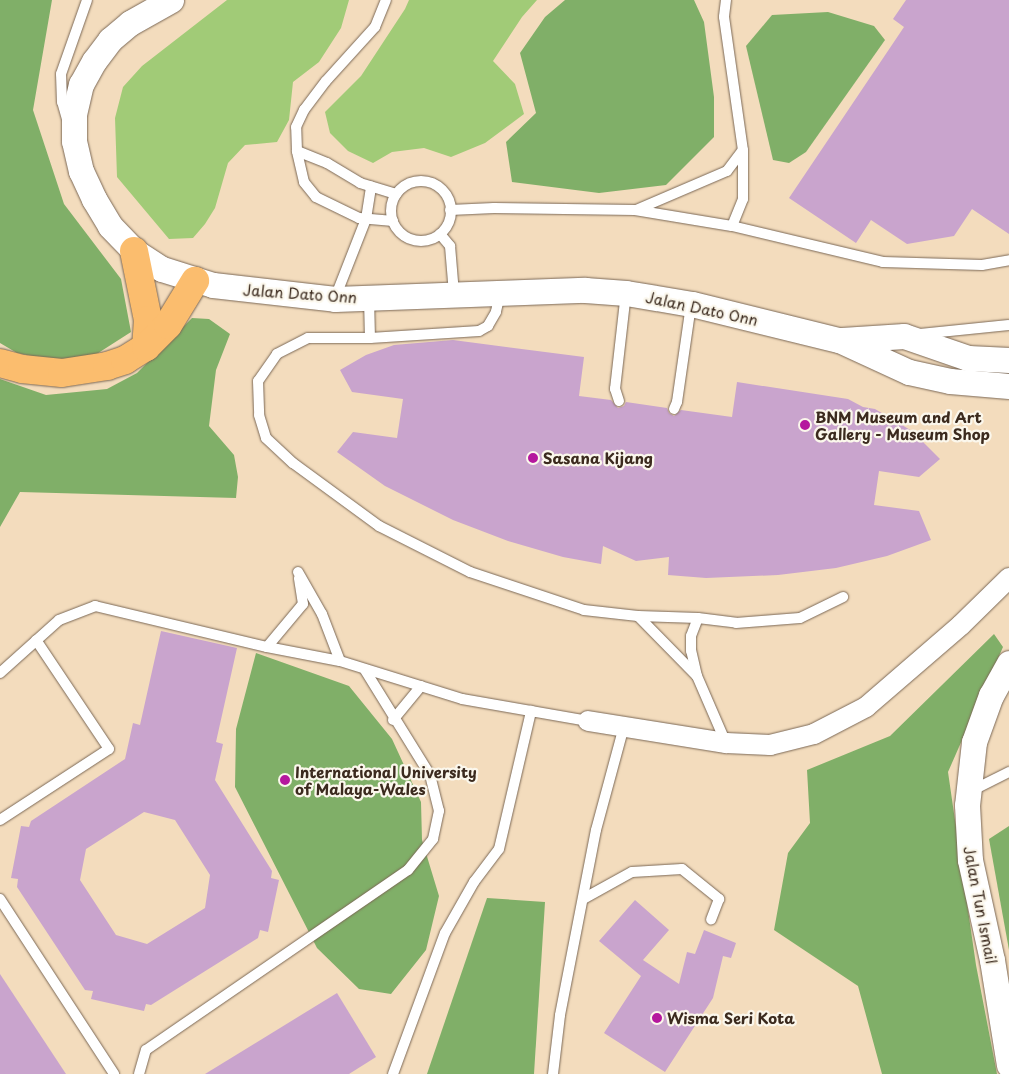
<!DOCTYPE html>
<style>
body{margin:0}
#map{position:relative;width:1009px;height:1074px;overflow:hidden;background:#f3dcbd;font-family:"Playpen Sans",sans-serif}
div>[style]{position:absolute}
.green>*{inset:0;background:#a1cb77}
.forest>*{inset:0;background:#80af68}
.building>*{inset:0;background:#c9a4cd}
.roads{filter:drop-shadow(0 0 1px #7b6856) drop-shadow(0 0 1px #7b6856)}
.service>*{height:10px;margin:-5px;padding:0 5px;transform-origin:5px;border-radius:5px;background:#fff}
.service>.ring{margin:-5px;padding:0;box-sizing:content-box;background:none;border:10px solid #fff;border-radius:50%}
.minor>*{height:20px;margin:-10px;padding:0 10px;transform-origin:10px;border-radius:10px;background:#fff}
.tertiary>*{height:25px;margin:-12.5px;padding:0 12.5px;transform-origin:12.5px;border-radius:12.5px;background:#fff}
.trunk>*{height:28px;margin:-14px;padding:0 14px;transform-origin:14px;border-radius:14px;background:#fbbd6e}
.dots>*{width:14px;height:14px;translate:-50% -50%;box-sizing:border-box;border:2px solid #fbf7ec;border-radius:50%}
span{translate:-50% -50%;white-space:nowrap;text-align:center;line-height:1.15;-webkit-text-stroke:4.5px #fbf7ec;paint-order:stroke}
.street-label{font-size:15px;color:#3b2a1e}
.poi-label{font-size:15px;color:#3b2a1e;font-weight:700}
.left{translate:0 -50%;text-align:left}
</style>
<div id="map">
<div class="green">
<i style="clip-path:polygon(227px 0,349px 0,341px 28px,319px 62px,293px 82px,289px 120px,277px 142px,245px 145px,228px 163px,215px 208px,205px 224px,193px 238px,169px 239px,117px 177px,115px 118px,123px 87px,142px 66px)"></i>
<i style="clip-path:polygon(409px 0,537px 0,522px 17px,493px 61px,515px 84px,524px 114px,485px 143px,451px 157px,424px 148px,392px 152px,373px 163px,348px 151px,330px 133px,325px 112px,361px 76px,405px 9px)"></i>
</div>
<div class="forest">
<i style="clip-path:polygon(0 0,52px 0,33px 110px,64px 204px,121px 279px,131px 332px,92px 357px,60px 362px,17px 353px,0 343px)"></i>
<i style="clip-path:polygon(565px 0,694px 0,704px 22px,714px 97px,714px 137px,666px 185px,599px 193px,512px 182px,506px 142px,536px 113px,520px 53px,545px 17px)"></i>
<i style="clip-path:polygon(828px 12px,874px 26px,885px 40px,806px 152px,789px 163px,773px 160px,746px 46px,772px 15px)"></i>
<i style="clip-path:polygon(192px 318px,209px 319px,230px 334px,216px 370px,209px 426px,234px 455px,238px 477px,236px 498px,20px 492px,0 527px,0 379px,46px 395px,107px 389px,137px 373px)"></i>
<i style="clip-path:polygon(994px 634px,1003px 647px,948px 772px,976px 965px,997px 1074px,882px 1074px,858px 986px,774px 930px,788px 853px,810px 823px,807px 770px,890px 736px)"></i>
<i style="clip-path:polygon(256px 653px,349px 686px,392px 739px,421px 802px,422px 840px,439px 896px,426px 950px,391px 994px,359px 989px,317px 948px,235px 787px,236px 729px)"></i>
<i style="clip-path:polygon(1009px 826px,1009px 950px,989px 839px)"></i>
<i style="clip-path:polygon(487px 898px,545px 902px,534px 1074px,427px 1074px)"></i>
</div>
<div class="building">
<i style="clip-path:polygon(906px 0,1009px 0,1009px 234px,972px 209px,954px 236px,907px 244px,871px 220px,856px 243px,789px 198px,904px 27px,893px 19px)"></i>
<i style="clip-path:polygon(453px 340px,584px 357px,579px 396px,611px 400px,618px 408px,624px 406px,626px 402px,667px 408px,669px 413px,674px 416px,681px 410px,732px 417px,737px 382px,848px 399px,863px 407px,875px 409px,912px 431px,940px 459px,919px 477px,879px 471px,874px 505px,919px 511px,931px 540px,887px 556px,836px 568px,778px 575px,706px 578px,668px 575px,669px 557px,636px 561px,603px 546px,601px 564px,563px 557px,508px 541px,453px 520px,385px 486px,337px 452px,353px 432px,397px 438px,403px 399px,352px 392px,340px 370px,366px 355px,394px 345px)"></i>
<i style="clip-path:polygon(evenodd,161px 631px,237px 648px,216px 742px,223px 744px,215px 780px,272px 871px,271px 878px,279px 880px,268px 932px,260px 930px,258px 938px,151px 1005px,146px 1004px,144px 1011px,91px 999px,93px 991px,85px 990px,17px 887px,18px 879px,11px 878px,21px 826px,29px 827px,31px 821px,125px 759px,133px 723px,140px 725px,161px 631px,144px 812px,175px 820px,210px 875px,205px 908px,147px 944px,116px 935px,80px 880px,86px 849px,144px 812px)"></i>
<i style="clip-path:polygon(635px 900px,669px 930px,643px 960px,679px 984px,687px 952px,695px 954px,704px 930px,736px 943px,731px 958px,723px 956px,713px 998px,665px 1072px,604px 1033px,641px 976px,599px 941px)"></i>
<i style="clip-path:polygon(0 974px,66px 1074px,0 1074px)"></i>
<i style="clip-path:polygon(337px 993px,376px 1057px,349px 1074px,205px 1074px)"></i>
</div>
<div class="roads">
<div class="service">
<i style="left:726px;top:0;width:17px;rotate:97deg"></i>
<i style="left:724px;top:17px;width:134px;rotate:81.9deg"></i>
<i style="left:743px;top:150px;width:49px;rotate:90deg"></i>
<i style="left:743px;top:199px;width:29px;rotate:112deg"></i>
<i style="left:67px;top:119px;width:18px;rotate:-106deg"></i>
<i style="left:62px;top:102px;width:28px;rotate:-92deg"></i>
<i style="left:61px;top:74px;width:78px;rotate:-70.6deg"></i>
<i style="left:297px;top:151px;width:24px;rotate:-92deg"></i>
<i style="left:296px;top:127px;width:19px;rotate:-65deg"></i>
<i style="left:304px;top:110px;width:36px;rotate:-53deg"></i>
<i style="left:326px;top:81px;width:73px;rotate:-47.8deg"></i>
<i style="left:375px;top:27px;width:29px;rotate:-68deg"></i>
<i class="ring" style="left:391px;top:181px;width:50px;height:50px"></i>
<i style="left:450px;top:210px;width:44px;rotate:-2.6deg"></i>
<i style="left:494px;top:208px;width:141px;rotate:0.8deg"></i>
<i style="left:635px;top:210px;width:98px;rotate:9.4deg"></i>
<i style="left:732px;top:226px;width:155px;rotate:13.4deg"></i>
<i style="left:883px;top:262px;width:99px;rotate:1.7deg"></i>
<i style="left:982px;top:265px;width:27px;rotate:-10deg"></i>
<i style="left:636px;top:210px;width:99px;rotate:-23.2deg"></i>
<i style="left:727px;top:171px;width:26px;rotate:-53deg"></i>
<i style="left:393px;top:221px;width:34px;rotate:-175deg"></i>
<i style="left:359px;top:218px;width:48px;rotate:-154deg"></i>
<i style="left:316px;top:197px;width:19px;rotate:-129deg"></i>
<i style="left:304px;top:182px;width:32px;rotate:-103deg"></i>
<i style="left:297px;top:151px;width:32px;rotate:22deg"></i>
<i style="left:327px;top:163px;width:39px;rotate:31deg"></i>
<i style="left:360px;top:183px;width:38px;rotate:17deg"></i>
<i style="left:440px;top:234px;width:16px;rotate:50deg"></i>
<i style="left:450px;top:246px;width:48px;rotate:85.2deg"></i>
<i style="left:500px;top:294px;width:18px;rotate:103deg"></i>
<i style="left:496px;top:312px;width:16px;rotate:120deg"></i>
<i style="left:488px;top:326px;width:10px;rotate:151deg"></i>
<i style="left:479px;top:331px;width:109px;rotate:176.3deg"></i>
<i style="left:370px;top:338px;width:62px;rotate:180deg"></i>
<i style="left:308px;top:338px;width:35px;rotate:153deg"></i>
<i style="left:277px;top:354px;width:33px;rotate:125deg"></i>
<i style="left:258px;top:381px;width:34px;rotate:88deg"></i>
<i style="left:259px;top:415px;width:24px;rotate:73deg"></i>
<i style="left:266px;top:438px;width:37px;rotate:43deg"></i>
<i style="left:293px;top:463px;width:107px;rotate:36.2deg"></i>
<i style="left:379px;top:526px;width:102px;rotate:26.8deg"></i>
<i style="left:470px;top:572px;width:120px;rotate:18.4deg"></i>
<i style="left:584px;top:610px;width:54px;rotate:6.3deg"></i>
<i style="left:638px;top:616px;width:60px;rotate:1.9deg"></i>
<i style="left:698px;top:618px;width:38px;rotate:7deg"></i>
<i style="left:736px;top:623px;width:64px;rotate:-4.5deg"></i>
<i style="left:800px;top:618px;width:48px;rotate:-26deg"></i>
<i style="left:335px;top:298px;width:85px;rotate:-68.6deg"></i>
<i style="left:366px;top:219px;width:33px;rotate:-81deg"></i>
<i style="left:369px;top:298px;width:40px;rotate:88.6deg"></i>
<i style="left:920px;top:334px;width:89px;rotate:-5.8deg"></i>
<i style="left:619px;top:401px;width:13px;rotate:-108deg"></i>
<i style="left:615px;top:389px;width:97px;rotate:-83.5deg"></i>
<i style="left:674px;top:409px;width:8px;rotate:-67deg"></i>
<i style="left:677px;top:402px;width:98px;rotate:-81.8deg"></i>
<i style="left:298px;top:572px;width:48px;rotate:60.3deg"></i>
<i style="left:322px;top:614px;width:50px;rotate:69deg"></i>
<i style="left:638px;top:616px;width:84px;rotate:45.5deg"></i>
<i style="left:697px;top:676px;width:26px;rotate:-103deg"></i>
<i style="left:691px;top:651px;width:15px;rotate:-90deg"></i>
<i style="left:691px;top:636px;width:19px;rotate:-69deg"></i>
<i style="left:267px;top:647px;width:56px;rotate:-50.1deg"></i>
<i style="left:303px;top:604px;width:26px;rotate:-99deg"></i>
<i style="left:0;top:673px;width:79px;rotate:-41.9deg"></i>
<i style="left:59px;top:620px;width:39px;rotate:-21deg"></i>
<i style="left:95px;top:606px;width:177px;rotate:13.4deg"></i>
<i style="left:267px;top:647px;width:74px;rotate:10.9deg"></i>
<i style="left:340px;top:661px;width:128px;rotate:17.3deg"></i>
<i style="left:462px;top:699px;width:128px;rotate:9.9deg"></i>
<i style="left:697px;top:676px;width:73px;rotate:66.6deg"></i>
<i style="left:393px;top:720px;width:44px;rotate:-50.5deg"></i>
<i style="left:969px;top:792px;width:45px;rotate:-26.6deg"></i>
<i style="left:0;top:820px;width:130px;rotate:-33.1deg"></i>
<i style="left:109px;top:749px;width:131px;rotate:-123.8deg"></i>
<i style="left:0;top:899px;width:209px;rotate:56.9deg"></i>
<i style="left:583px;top:899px;width:56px;rotate:-28.9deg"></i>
<i style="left:632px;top:872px;width:50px;rotate:-3.4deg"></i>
<i style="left:682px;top:869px;width:48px;rotate:39deg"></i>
<i style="left:719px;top:899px;width:22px;rotate:111deg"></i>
<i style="left:139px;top:1074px;width:25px;rotate:-74deg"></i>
<i style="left:146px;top:1050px;width:318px;rotate:-34.5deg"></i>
<i style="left:408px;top:870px;width:40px;rotate:-51deg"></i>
<i style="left:433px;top:839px;width:29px;rotate:-78deg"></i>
<i style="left:439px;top:811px;width:37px;rotate:-104deg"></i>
<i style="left:430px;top:775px;width:123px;rotate:-121.8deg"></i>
<i style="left:393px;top:1074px;width:150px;rotate:-69.8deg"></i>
<i style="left:445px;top:933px;width:59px;rotate:-60.4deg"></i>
<i style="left:474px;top:882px;width:41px;rotate:-52.9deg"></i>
<i style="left:499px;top:849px;width:142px;rotate:-76.9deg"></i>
<i style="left:553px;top:1074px;width:59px;rotate:-83.2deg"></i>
<i style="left:560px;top:1015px;width:188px;rotate:-79deg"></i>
<i style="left:596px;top:830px;width:108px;rotate:-74.9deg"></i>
</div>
<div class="minor">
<i style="left:588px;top:721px;width:140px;rotate:9.1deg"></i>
<i style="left:726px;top:743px;width:44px;rotate:2.6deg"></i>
<i style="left:770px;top:745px;width:45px;rotate:-14deg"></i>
<i style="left:814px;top:734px;width:59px;rotate:-27.4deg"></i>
<i style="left:866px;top:707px;width:125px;rotate:-40.8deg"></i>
<i style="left:961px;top:625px;width:67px;rotate:-44.4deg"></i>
</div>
<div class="tertiary">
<i style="left:171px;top:0;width:47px;rotate:150.7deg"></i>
<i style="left:130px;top:23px;width:26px;rotate:140deg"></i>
<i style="left:110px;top:40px;width:26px;rotate:127deg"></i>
<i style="left:94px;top:61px;width:26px;rotate:119deg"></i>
<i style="left:81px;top:84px;width:31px;rotate:103deg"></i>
<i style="left:74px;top:114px;width:27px;rotate:90deg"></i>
<i style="left:74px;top:141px;width:31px;rotate:77deg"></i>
<i style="left:81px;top:171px;width:31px;rotate:65deg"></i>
<i style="left:94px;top:199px;width:31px;rotate:59deg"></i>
<i style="left:110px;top:226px;width:35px;rotate:46deg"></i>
<i style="left:134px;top:251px;width:33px;rotate:33deg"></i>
<i style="left:162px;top:269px;width:53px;rotate:17.4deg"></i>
<i style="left:213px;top:285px;width:123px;rotate:6.5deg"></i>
<i style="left:335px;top:299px;width:250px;rotate:-2.1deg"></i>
<i style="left:585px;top:290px;width:41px;rotate:4.2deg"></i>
<i style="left:626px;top:293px;width:67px;rotate:9.5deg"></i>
<i style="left:692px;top:304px;width:151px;rotate:13.8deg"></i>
<i style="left:839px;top:340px;width:77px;rotate:24.6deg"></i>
<i style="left:909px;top:372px;width:42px;rotate:12.4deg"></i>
<i style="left:950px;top:381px;width:59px;rotate:4.8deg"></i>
<i style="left:842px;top:340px;width:62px;rotate:-3.7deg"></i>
<i style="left:904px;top:336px;width:68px;rotate:19deg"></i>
<i style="left:968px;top:358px;width:41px;rotate:2.8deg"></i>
<i style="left:1009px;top:663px;width:37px;rotate:119deg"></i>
<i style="left:991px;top:695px;width:50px;rotate:109.9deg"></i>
<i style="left:974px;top:742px;width:63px;rotate:96.3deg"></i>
<i style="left:967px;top:805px;width:55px;rotate:86.9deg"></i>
<i style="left:970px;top:860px;width:102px;rotate:77.6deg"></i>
<i style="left:992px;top:960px;width:106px;rotate:80.8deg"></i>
</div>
<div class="trunk">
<i style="left:134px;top:251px;width:70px;rotate:78.5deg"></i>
<i style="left:148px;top:320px;width:27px;rotate:94deg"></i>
<i style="left:0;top:363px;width:23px;rotate:15deg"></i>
<i style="left:22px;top:369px;width:40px;rotate:5.7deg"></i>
<i style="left:62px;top:373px;width:46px;rotate:-8.8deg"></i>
<i style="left:107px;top:366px;width:19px;rotate:-18deg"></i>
<i style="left:125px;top:360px;width:25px;rotate:-32deg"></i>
<i style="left:146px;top:347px;width:31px;rotate:-45deg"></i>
<i style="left:168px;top:325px;width:52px;rotate:-58.5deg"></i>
</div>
</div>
<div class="dots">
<i style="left:805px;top:425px;background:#b5179e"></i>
<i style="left:533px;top:458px;background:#b5179e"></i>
<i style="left:285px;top:780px;background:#b5179e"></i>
<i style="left:657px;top:1018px;background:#b5179e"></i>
</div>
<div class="street-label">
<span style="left:300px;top:293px;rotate:4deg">Jalan Dato Onn</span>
<span style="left:702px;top:308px;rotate:12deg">Jalan Dato Onn</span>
<span style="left:981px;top:905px;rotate:79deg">Jalan Tun Ismail</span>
</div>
<div class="poi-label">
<span class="left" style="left:815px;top:425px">BNM Museum and Art<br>Gallery - Museum Shop</span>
<span class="left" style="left:543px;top:458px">Sasana Kijang</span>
<span class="left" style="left:295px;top:780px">International University<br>of Malaya-Wales</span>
<span class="left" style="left:667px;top:1018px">Wisma Seri Kota</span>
</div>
</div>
